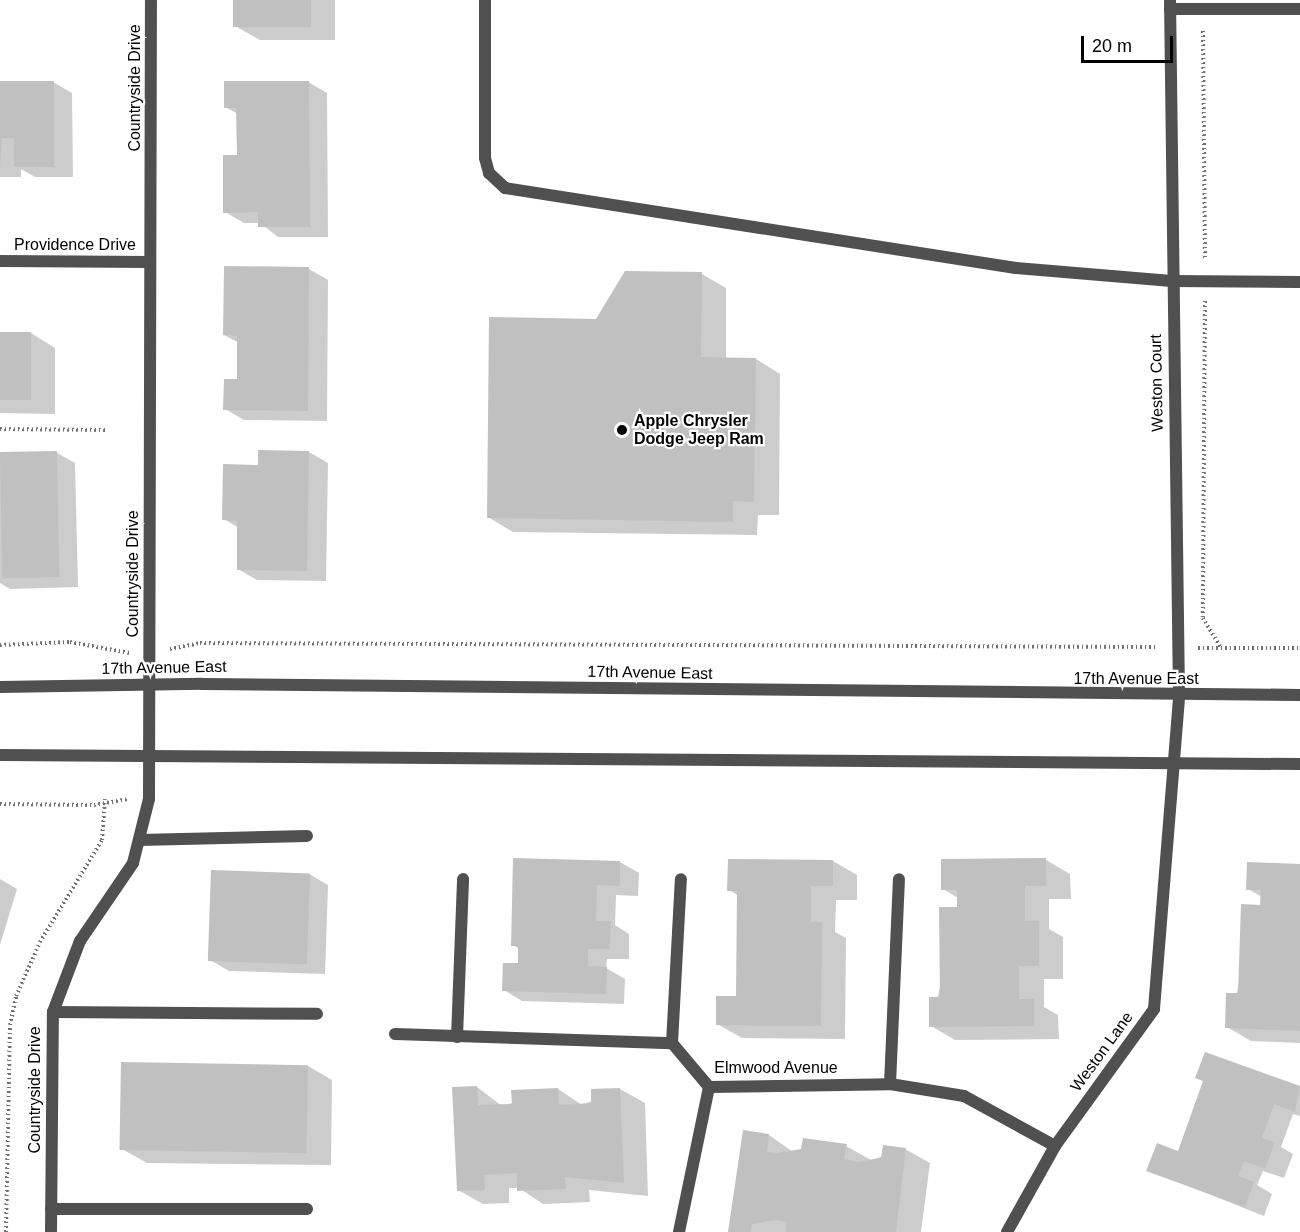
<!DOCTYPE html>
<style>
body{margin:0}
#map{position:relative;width:1300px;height:1232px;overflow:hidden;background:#fff;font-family:Helvetica,sans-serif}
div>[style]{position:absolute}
.shadow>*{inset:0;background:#0003}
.building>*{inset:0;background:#c0c0c0;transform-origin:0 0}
.path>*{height:4px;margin-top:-2px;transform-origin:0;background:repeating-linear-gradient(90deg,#727272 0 1.5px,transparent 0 4.5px)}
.service>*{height:12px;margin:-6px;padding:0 6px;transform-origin:6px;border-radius:6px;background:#505050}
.minor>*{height:12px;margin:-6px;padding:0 6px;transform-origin:6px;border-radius:6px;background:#505050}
.tertiary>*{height:12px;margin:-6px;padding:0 6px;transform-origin:6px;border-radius:6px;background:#505050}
.dots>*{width:16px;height:16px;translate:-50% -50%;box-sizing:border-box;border:3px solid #fff;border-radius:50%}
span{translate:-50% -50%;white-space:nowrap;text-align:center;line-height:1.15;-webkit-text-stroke:4.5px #fff;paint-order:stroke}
.street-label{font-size:16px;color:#000}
.poi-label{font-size:16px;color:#000;font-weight:700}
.left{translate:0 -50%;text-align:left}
.scale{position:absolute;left:1081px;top:36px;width:92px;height:27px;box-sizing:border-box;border:3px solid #000;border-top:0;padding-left:8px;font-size:18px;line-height:21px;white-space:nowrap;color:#000;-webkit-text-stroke:4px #fff;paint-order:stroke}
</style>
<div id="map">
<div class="shadow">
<i style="clip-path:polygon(235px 0,335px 0,335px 40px,260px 40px,235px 26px)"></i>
<i style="clip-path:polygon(53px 82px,72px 93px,73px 177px,35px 177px,21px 169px,21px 177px,0 177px,0 83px)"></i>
<i style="clip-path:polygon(308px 82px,327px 93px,328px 237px,278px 237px,260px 223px,244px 223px,225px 212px,238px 157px,238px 114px,225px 107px)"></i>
<i style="clip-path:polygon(309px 269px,328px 280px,327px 421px,244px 420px,225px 409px,238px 380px,239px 343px,224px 335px)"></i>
<i style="clip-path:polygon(702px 274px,726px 288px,726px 359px,756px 359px,780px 374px,779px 515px,758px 515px,757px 535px,513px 532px,488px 517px,596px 320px)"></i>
<i style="clip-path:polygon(0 333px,31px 333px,55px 348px,55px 414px,0 413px)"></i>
<i style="clip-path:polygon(309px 452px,328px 463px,326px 581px,257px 580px,238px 569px,239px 528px,224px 519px,260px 466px)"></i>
<i style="clip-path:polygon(57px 453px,75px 463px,78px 587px,10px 589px,0 583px,0 454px)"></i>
<i style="clip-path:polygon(1046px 860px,1070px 874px,1071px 899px,1049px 899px,1049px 929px,1063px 937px,1063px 979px,1044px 979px,1044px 1007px,1058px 1015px,1059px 1039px,955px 1040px,931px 1026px,958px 908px,958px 898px,943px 889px)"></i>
<i style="clip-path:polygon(833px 861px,857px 875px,857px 900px,836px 900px,835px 932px,846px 938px,845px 1039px,742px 1038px,717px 1024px,738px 998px,739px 896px,729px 890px)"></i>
<i style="clip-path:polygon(620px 862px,639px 873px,638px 896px,616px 895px,615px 925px,629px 934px,629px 959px,607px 959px,606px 968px,625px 979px,624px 1004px,522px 1001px,504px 990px,519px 965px,520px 949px,512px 945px)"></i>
<i style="clip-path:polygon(1300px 865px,1300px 1043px,1251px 1041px,1227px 1027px,1261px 907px,1262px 897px,1248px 889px)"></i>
<i style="clip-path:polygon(309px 874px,328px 885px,325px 974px,229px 971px,210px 960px)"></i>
<i style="clip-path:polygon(0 879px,17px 889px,0 945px)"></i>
<i style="clip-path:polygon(1206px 1053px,1300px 1088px,1300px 1116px,1293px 1114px,1281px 1147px,1293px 1154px,1284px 1178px,1263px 1171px,1257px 1185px,1272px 1194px,1264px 1216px,1148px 1170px,1178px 1153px,1205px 1082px)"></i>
<i style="clip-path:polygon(308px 1066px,332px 1080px,331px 1165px,147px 1163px,122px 1149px)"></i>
<i style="clip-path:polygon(477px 1087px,502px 1106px,558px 1089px,582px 1105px,620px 1089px,645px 1103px,648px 1196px,589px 1190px,590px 1202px,543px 1204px,519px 1188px,509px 1188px,509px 1203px,483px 1204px,458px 1190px,454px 1088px)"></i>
<i style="clip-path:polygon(769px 1135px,793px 1152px,846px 1146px,871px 1160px,905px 1149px,930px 1163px,921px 1232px,730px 1232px)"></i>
</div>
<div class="building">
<i style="left:233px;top:0;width:78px;height:27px"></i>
<i style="clip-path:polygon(0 81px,54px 81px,54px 167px,14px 167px,14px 138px,2px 138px,0 167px)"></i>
<i style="clip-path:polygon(224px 81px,309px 81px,310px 227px,258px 227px,258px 212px,223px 213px,223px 155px,237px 155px,236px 108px,224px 108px)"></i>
<i style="clip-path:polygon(224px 266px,309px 267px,308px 411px,223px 410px,224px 379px,237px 379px,237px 336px,223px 335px)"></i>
<i style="clip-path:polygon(625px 271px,702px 272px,701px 357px,756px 358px,754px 502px,733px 501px,733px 522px,487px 518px,489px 317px,596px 319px)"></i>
<i style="left:0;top:332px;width:31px;height:68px"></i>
<i style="clip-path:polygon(258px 450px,309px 451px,307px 571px,237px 570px,237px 521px,222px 520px,223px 464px,258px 465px)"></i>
<i style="left:57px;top:451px;width:126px;height:57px;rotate:89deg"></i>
<i style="clip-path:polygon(513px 858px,620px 861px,620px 886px,597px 885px,596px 921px,611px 921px,610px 949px,588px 949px,588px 966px,607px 967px,606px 994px,502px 991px,503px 963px,518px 963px,518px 946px,511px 946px)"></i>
<i style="clip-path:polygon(1046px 858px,1046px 886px,1025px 886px,1025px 921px,1039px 921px,1039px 966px,1019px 966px,1019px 999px,1034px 999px,1034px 1026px,929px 1027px,929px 997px,940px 997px,939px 907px,957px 907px,957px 890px,941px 890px,941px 859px)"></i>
<i style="clip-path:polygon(728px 859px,833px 860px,833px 886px,811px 886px,811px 922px,822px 922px,821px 1026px,716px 1025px,716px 996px,736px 996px,737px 891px,727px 891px)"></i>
<i style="clip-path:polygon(1247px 862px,1300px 864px,1300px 1031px,1225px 1028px,1226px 993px,1238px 993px,1241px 904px,1260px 905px,1261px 890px,1246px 890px)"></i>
<i style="left:211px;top:870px;width:99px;height:91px;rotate:2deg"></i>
<i style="clip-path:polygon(1205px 1052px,1300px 1086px,1295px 1112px,1274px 1104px,1262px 1138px,1275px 1142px,1265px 1169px,1244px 1161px,1238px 1176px,1254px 1182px,1245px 1207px,1146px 1171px,1157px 1143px,1178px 1151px,1203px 1081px,1195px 1078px)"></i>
<i style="left:121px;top:1062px;width:187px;height:88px;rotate:1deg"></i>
<i style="clip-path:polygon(477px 1086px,478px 1105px,512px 1104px,511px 1090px,558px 1088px,559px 1105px,591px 1103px,591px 1089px,620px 1088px,624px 1183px,565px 1177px,566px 1189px,517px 1191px,517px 1173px,484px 1175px,485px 1190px,457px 1191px,452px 1087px)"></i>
<i style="clip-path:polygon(743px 1130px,769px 1134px,767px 1152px,777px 1153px,801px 1149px,803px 1138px,847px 1144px,844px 1159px,857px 1162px,881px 1158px,883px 1145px,906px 1148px,896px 1232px,786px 1232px,787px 1222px,775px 1220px,752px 1224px,751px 1232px,728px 1232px)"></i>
</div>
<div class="path">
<i style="left:1203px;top:31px;width:229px;rotate:89.5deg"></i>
<i style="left:1205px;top:301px;width:317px;rotate:90.4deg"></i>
<i style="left:1203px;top:618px;width:35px;rotate:59deg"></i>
<i style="left:0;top:429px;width:107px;rotate:0.5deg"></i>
<i style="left:0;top:645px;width:70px;rotate:-2.5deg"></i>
<i style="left:70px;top:642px;width:61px;rotate:10.4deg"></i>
<i style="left:1198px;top:648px;width:102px"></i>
<i style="left:170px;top:649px;width:31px;rotate:-11deg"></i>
<i style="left:200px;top:643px;width:958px;rotate:0.24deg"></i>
<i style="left:0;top:804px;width:94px;rotate:0.6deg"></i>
<i style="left:94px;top:805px;width:34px;rotate:-10deg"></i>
<i style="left:6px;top:1232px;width:207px;rotate:-88.9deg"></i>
<i style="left:10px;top:1025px;width:30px;rotate:-78deg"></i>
<i style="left:16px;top:996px;width:59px;rotate:-66deg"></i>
<i style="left:40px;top:942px;width:119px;rotate:-58.7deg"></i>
<i style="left:102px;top:840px;width:41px;rotate:-85.8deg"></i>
</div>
<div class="service">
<i style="left:485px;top:0;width:158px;rotate:90deg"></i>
<i style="left:485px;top:158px;width:16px;rotate:75deg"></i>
<i style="left:489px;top:173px;width:22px;rotate:43deg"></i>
<i style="left:505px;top:188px;width:517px;rotate:8.9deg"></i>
<i style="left:1016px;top:268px;width:156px;rotate:4.8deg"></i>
<i style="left:1170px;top:9px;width:130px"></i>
<i style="left:139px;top:840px;width:168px;rotate:-1.4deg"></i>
<i style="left:53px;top:1012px;width:264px;rotate:0.4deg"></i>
<i style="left:51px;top:1209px;width:256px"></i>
</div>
<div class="minor">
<i style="left:0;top:261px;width:150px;rotate:0.4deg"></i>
<i style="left:1171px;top:281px;width:129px;rotate:0.4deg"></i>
<i style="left:395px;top:1034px;width:277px;rotate:1.9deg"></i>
<i style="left:672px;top:1043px;width:57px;rotate:49.9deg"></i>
<i style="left:709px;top:1087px;width:181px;rotate:-0.9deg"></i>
<i style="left:890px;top:1084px;width:75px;rotate:9.2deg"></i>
<i style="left:964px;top:1096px;width:104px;rotate:28.8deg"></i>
<i style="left:457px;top:1037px;width:158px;rotate:-87.8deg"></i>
<i style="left:672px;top:1043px;width:164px;rotate:-86.9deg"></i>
<i style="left:890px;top:1084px;width:205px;rotate:-87.5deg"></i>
<i style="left:51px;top:1232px;width:220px;rotate:-89.5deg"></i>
<i style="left:53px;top:1012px;width:76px;rotate:-69.2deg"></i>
<i style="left:80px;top:941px;width:94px;rotate:-55.8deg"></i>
<i style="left:133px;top:863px;width:66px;rotate:-76deg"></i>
<i style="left:149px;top:799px;width:799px;rotate:-89.86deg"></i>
<i style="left:679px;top:1232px;width:148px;rotate:-78.3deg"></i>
<i style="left:1007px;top:1232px;width:98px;rotate:-60.8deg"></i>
<i style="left:1055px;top:1146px;width:169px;rotate:-54.1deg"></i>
<i style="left:1154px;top:1009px;width:314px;rotate:-85.4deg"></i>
<i style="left:1179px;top:696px;width:696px;rotate:-90.74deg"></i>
</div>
<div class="tertiary">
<i style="left:0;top:687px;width:202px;rotate:-0.9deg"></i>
<i style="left:202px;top:684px;width:1098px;rotate:0.57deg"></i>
<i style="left:0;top:755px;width:1300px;rotate:0.4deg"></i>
</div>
<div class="dots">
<i style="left:622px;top:430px;background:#000"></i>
</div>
<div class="street-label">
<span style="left:135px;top:88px;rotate:-90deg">Countryside Drive</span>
<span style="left:75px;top:245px">Providence Drive</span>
<span style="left:1157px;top:383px;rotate:-91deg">Weston Court</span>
<span style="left:133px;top:574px;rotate:-90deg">Countryside Drive</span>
<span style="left:164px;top:668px;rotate:-1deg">17th Avenue East</span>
<span style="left:650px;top:673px;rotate:1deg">17th Avenue East</span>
<span style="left:1136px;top:679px">17th Avenue East</span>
<span style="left:1102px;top:1052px;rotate:-54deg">Weston Lane</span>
<span style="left:776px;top:1068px">Elmwood Avenue</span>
<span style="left:35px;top:1090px;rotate:-90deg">Countryside Drive</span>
</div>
<div class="poi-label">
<span class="left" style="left:634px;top:430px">Apple Chrysler<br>Dodge Jeep Ram</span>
</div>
<div class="scale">20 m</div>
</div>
